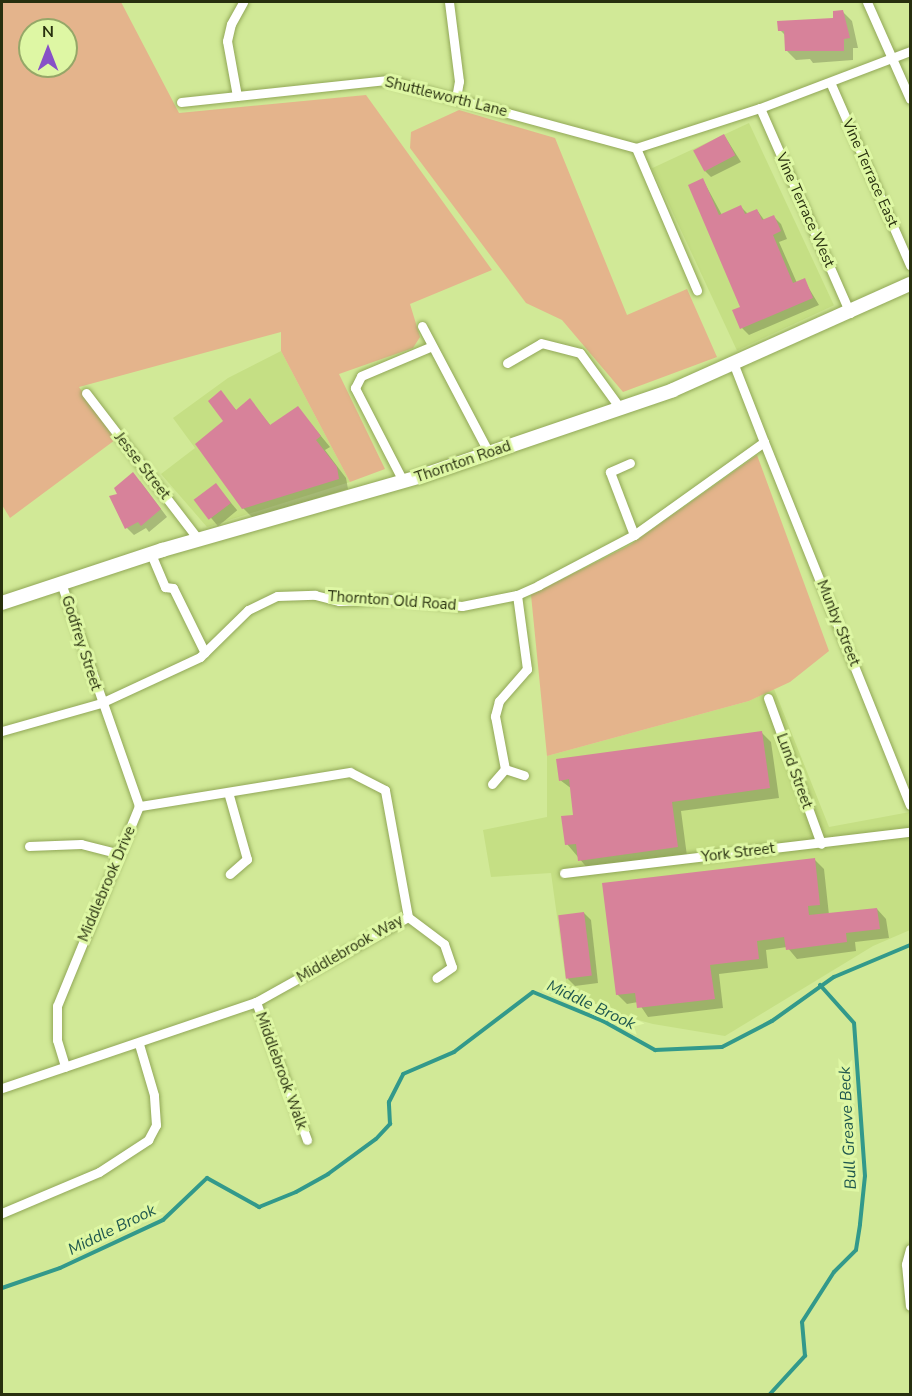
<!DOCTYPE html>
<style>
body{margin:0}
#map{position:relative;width:912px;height:1396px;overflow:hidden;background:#d1e997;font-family:"Nunito Sans",sans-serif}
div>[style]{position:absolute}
.built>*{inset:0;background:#c5df84;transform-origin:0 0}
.green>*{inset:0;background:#e4b48c}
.shadow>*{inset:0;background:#0003;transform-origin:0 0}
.stream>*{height:4px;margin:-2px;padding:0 2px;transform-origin:2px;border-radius:2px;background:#32998b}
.building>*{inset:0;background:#d7829a;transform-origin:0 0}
.roads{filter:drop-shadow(0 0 2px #91a757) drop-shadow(0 0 2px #91a757)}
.minor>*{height:9px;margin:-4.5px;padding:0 4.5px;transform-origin:4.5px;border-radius:4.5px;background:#fff}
.secondary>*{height:14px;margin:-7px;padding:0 7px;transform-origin:7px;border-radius:7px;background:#fff}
span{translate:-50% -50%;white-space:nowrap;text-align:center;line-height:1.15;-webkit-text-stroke:6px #def7a4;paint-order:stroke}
.street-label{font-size:15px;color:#272f0e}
.water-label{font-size:16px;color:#1f574e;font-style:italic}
.frame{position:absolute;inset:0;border:3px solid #272f0e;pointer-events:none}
.north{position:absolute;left:18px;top:18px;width:60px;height:60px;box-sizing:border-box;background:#def7a4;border:2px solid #95a768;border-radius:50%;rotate:0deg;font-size:16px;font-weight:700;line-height:24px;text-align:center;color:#272f0e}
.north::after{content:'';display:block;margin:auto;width:21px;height:27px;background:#8750c7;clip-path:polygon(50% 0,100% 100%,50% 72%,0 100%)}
</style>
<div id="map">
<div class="built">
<i style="left:749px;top:123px;width:201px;height:107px;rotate:65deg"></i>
<i style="clip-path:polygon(281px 351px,350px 482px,207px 527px,161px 474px,195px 448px,173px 418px,228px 378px)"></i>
<i style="clip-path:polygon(774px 689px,829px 827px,910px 812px,910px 930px,873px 946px,725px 1036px,653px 1024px,594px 1008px,568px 996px,551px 873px,491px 877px,483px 830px,547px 817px,547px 756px,749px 701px)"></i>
</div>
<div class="green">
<i style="clip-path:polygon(evenodd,2px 2px,121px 2px,179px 113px,366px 95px,492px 270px,410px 304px,420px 337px,413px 348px,339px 374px,385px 469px,350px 482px,281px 351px,281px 332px,79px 387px,115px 440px,10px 518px,2px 505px,2px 2px,30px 30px,66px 30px,66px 66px,30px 66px,30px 30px)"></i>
<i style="clip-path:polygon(459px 110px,555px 138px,627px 315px,687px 289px,717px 357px,623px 392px,562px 320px,526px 303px,410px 148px,411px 132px)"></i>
<i style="clip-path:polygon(757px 455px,829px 651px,790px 682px,749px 701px,547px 756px,531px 595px,630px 545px)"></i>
</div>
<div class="shadow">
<i style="clip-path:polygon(842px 11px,852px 21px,858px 48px,853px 48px,853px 60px,813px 63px,810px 59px,796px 60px,787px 51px,786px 36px,780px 30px,835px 19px)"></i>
<i style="clip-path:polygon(724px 135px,741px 162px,711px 177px,704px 170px)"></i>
<i style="clip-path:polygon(703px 180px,722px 215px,741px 207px,748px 214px,757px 210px,765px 221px,774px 217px,781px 224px,787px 239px,779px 242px,797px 283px,804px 280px,819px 305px,749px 335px,742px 328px,734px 311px,742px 308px)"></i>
<i style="clip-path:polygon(220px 392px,237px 411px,250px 400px,271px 426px,298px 408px,330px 447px,325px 450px,346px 478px,348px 489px,253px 518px,243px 508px)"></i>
<i style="clip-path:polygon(140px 481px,167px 517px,149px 532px,146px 528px,134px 535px,127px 528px,120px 495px)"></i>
<i style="left:216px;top:485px;width:33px;height:25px;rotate:50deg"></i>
<i style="clip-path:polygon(762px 733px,771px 742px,779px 798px,681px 811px,687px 856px,589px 870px,567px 844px,575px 816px,572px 789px,560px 780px)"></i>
<i style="clip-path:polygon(814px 859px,824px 869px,829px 915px,877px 909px,886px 919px,889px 938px,855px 942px,856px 951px,797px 959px,787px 947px,766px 950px,768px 968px,719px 974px,723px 1008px,648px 1017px,638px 1002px,627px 1004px,617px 994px)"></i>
<i style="clip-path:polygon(584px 913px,591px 920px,598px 983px,575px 986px,568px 979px)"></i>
</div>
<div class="stream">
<i style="left:2px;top:1288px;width:61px;rotate:-19deg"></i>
<i style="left:60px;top:1268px;width:114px;rotate:-25deg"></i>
<i style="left:163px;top:1220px;width:61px;rotate:-43.7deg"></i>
<i style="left:207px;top:1178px;width:60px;rotate:29.1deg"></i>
<i style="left:259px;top:1207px;width:40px;rotate:-22deg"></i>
<i style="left:296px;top:1192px;width:37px;rotate:-29deg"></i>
<i style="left:328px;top:1174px;width:59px;rotate:-36.1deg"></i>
<i style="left:376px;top:1139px;width:21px;rotate:-47deg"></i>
<i style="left:390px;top:1124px;width:22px;rotate:-93deg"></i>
<i style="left:389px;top:1102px;width:31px;rotate:-63deg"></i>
<i style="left:403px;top:1074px;width:56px;rotate:-23.3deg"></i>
<i style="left:454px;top:1052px;width:99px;rotate:-37.2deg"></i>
<i style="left:533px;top:992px;width:76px;rotate:22.5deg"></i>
<i style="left:603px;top:1021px;width:60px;rotate:29.1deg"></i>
<i style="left:655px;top:1050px;width:67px;rotate:-2.6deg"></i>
<i style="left:722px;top:1047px;width:56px;rotate:-27.5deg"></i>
<i style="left:772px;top:1021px;width:76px;rotate:-35.4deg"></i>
<i style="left:834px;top:977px;width:82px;rotate:-22.8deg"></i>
<i style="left:770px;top:1394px;width:52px;rotate:-47.4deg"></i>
<i style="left:805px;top:1356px;width:34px;rotate:-95deg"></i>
<i style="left:802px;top:1322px;width:59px;rotate:-57.4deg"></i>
<i style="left:834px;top:1272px;width:31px;rotate:-45deg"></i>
<i style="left:856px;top:1250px;width:26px;rotate:-81deg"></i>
<i style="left:860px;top:1224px;width:48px;rotate:-84.1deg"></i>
<i style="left:865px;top:1176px;width:153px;rotate:-94.1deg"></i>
<i style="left:854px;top:1023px;width:51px;rotate:-131.8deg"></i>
</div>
<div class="building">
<i style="clip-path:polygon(843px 10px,850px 38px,844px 39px,844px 51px,785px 51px,784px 31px,778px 31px,777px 21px,833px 18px,833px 11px)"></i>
<i style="left:724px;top:134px;width:24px;height:35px;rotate:62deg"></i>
<i style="clip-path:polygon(703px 178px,719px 215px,741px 205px,745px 214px,757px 209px,762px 220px,774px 215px,781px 231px,773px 235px,793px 283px,805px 278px,813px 298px,740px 329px,732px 310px,740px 307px,688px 185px)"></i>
<i style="clip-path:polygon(221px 390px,236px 410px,250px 398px,270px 425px,298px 406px,321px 436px,316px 440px,337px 467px,339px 479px,242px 509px,195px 444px,223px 421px,208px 401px)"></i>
<i style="clip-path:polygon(133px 472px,161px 509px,141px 526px,138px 522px,125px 529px,109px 496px,117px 494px,114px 488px)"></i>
<i style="left:216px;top:483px;width:25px;height:28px;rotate:53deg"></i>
<i style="clip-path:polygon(762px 731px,770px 788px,672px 802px,678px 847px,578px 861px,576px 844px,565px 845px,561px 816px,573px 815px,569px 779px,559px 781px,556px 759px)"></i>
<i style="clip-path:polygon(815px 858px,820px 905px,808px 906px,809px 915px,877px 908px,880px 929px,846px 933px,847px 942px,786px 950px,784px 937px,757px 941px,759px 959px,710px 965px,715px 999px,637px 1008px,635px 993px,616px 995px,602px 883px)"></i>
<i style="left:584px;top:912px;width:64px;height:26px;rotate:83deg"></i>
</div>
<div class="roads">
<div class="minor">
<i style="left:449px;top:2px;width:80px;rotate:82.8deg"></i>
<i style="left:459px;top:81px;width:17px;rotate:100deg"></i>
<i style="left:867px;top:2px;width:106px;rotate:66.1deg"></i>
<i style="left:830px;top:82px;width:200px;rotate:66.4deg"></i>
<i style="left:237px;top:96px;width:56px;rotate:-100.3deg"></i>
<i style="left:227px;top:41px;width:17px;rotate:-77deg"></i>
<i style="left:231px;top:24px;width:25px;rotate:-61deg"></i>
<i style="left:181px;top:102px;width:206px;rotate:-6.1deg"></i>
<i style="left:386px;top:80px;width:259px;rotate:15.2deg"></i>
<i style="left:636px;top:148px;width:155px;rotate:66.8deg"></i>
<i style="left:760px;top:108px;width:224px;rotate:66.3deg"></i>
<i style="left:636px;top:148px;width:130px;rotate:-17.9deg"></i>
<i style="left:760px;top:108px;width:160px;rotate:-20.8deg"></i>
<i style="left:422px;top:326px;width:144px;rotate:62.2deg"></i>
<i style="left:507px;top:363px;width:39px;rotate:-30deg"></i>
<i style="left:541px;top:343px;width:40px;rotate:14.4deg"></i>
<i style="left:580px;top:353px;width:68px;rotate:54deg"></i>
<i style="left:86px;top:393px;width:184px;rotate:52.5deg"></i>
<i style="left:764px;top:442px;width:391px;rotate:68.1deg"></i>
<i style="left:630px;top:463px;width:22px;rotate:156deg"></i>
<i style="left:610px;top:472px;width:67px;rotate:69.1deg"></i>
<i style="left:403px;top:481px;width:105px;rotate:-117.3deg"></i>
<i style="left:355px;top:388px;width:13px;rotate:-63deg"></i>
<i style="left:361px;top:376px;width:77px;rotate:-22.9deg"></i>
<i style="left:151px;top:554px;width:36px;rotate:67deg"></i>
<i style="left:165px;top:587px;width:8px;rotate:7deg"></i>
<i style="left:173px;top:588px;width:72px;rotate:63.8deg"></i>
<i style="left:61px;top:583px;width:236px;rotate:70.7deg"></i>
<i style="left:139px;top:806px;width:216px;rotate:112.3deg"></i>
<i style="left:57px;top:1006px;width:34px;rotate:90deg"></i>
<i style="left:57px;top:1040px;width:28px;rotate:73deg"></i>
<i style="left:517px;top:595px;width:75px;rotate:82.3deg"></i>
<i style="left:527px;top:669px;width:43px;rotate:131.2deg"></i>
<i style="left:499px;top:701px;width:16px;rotate:105deg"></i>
<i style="left:495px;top:716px;width:54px;rotate:79.3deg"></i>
<i style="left:505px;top:769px;width:20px;rotate:18deg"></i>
<i style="left:768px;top:698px;width:155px;rotate:70deg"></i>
<i style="left:2px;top:731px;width:103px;rotate:-15.8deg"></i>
<i style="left:101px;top:703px;width:109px;rotate:-24.9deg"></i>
<i style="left:200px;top:657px;width:67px;rotate:-44.4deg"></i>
<i style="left:248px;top:610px;width:32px;rotate:-26deg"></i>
<i style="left:277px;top:596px;width:38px;rotate:-2deg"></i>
<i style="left:315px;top:595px;width:25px;rotate:14deg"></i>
<i style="left:339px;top:601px;width:59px;rotate:-1.9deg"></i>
<i style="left:398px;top:599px;width:64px;rotate:6.2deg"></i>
<i style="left:462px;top:606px;width:56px;rotate:-11.3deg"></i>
<i style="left:517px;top:595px;width:24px;rotate:-24deg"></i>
<i style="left:539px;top:585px;width:107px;rotate:-27.8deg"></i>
<i style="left:634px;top:535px;width:160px;rotate:-35.6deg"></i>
<i style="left:764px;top:442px;width:83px;rotate:-111.3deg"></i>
<i style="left:492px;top:784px;width:20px;rotate:-49deg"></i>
<i style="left:228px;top:792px;width:70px;rotate:74.2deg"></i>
<i style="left:247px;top:859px;width:23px;rotate:139deg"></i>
<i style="left:29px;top:846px;width:52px;rotate:-2.2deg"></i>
<i style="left:81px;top:844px;width:40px;rotate:14.4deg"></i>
<i style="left:564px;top:873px;width:348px;rotate:-6.8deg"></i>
<i style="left:408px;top:917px;width:45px;rotate:36.9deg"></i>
<i style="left:444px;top:944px;width:24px;rotate:71deg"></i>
<i style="left:452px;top:967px;width:19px;rotate:145deg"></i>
<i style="left:256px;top:1002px;width:147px;rotate:69.7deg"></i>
<i style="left:2px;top:1088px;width:268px;rotate:-18.7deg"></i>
<i style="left:256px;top:1002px;width:174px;rotate:-29.2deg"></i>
<i style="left:408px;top:917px;width:129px;rotate:-100.3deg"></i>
<i style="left:385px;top:790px;width:39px;rotate:-153deg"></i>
<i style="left:350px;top:772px;width:214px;rotate:170.8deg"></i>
<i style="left:2px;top:1213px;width:105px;rotate:-22.9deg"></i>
<i style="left:99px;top:1172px;width:59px;rotate:-33.1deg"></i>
<i style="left:148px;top:1140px;width:17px;rotate:-62deg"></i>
<i style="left:156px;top:1125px;width:30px;rotate:-94deg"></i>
<i style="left:154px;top:1095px;width:53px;rotate:-106.4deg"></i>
<i style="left:910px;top:1249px;width:16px;rotate:105deg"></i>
<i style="left:906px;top:1264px;width:42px;rotate:84.6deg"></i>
</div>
<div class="secondary">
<i style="left:2px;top:603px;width:169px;rotate:-18.3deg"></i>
<i style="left:162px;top:550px;width:269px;rotate:-15.9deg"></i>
<i style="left:421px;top:476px;width:266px;rotate:-18.8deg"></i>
<i style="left:673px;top:390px;width:260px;rotate:-24.1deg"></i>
</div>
</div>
<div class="street-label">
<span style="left:446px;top:97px;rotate:14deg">Shuttleworth Lane</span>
<span style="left:870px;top:173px;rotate:66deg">Vine Terrace East</span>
<span style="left:805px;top:210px;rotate:66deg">Vine Terrace West</span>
<span style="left:463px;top:462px;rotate:-19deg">Thornton Road</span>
<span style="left:142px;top:466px;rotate:52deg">Jesse Street</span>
<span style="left:392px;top:601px;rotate:4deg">Thornton Old Road</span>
<span style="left:838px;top:623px;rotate:68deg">Munby Street</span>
<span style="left:81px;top:643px;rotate:72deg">Godfrey Street</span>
<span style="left:794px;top:771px;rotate:70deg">Lund Street</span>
<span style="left:738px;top:853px;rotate:-7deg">York Street</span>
<span style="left:107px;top:884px;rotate:-67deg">Middlebrook Drive</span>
<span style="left:350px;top:949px;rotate:-30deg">Middlebrook Way</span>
<span style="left:281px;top:1071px;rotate:70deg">Middlebrook Walk</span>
</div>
<div class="water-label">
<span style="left:591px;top:1005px;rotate:25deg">Middle Brook</span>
<span style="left:848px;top:1128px;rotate:-93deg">Bull Greave Beck</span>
<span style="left:112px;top:1230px;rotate:-26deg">Middle Brook</span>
</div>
<div class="frame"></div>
<div class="north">N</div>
</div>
